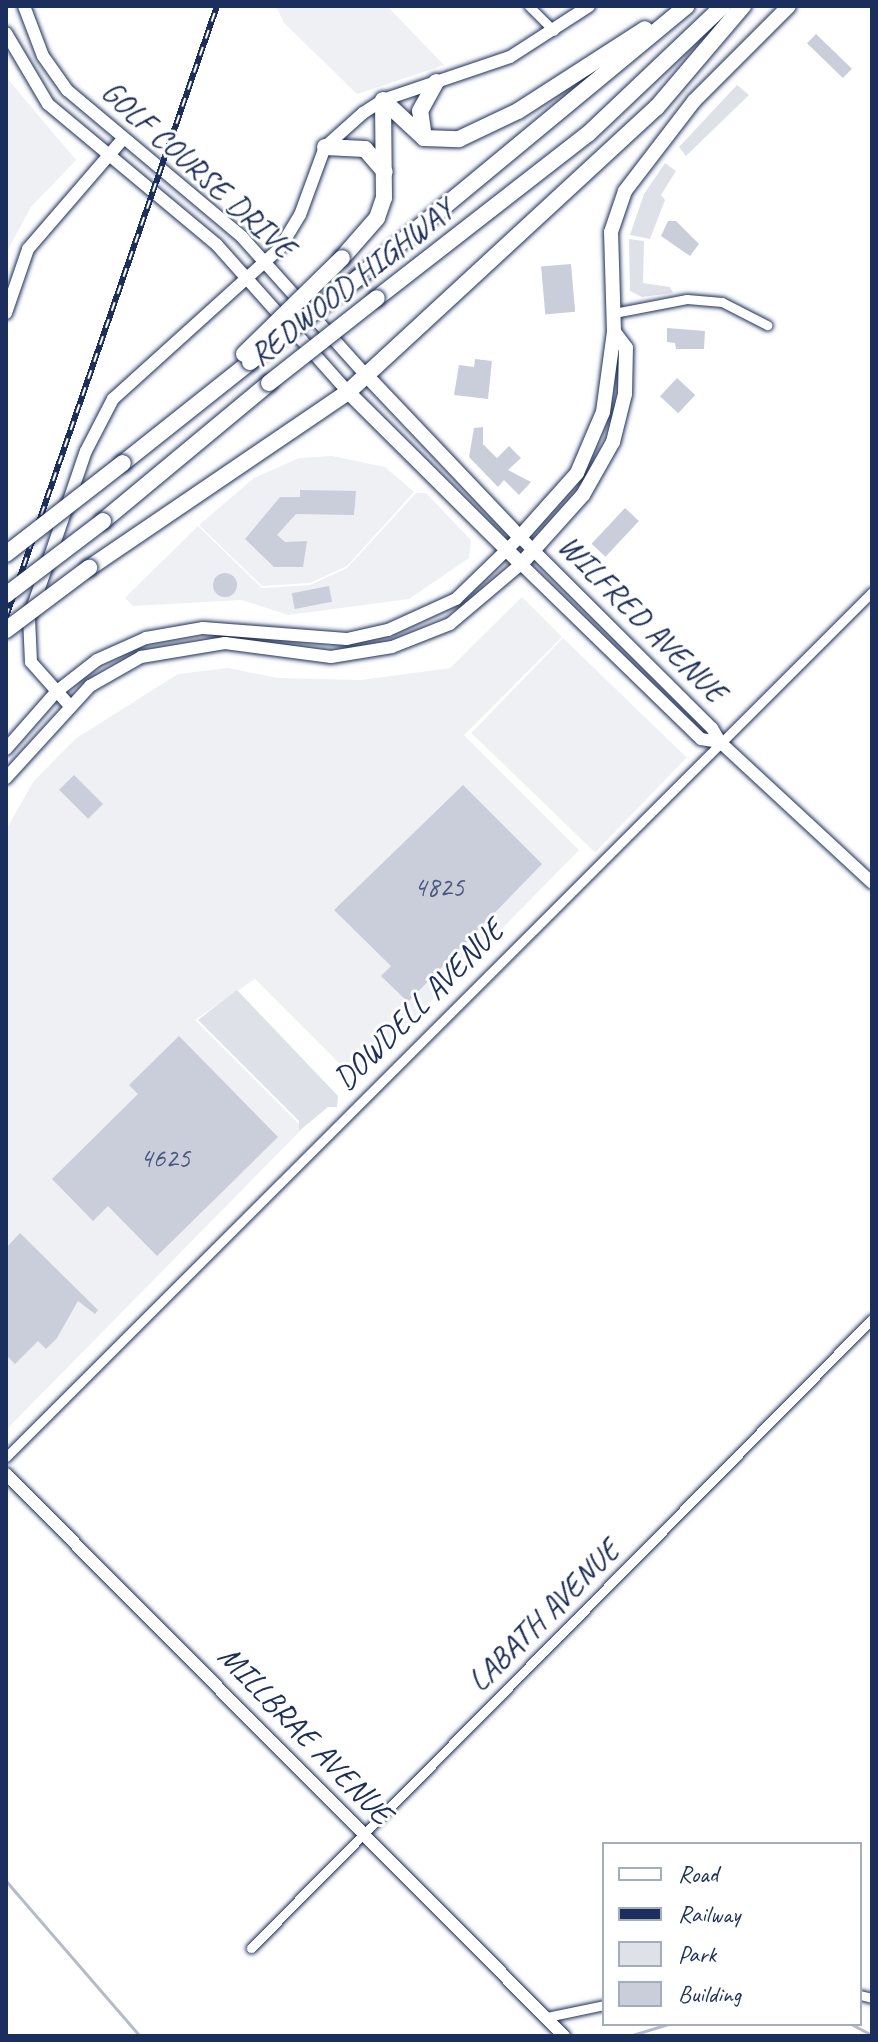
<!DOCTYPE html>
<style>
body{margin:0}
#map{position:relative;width:878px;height:2042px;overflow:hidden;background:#fff;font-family:Caveat,sans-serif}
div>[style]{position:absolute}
.built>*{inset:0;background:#eff0f4;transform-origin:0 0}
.green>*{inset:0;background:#dee1e7}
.stream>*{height:3px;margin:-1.5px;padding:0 1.5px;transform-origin:1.5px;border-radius:1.5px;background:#b5bbca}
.building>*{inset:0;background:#caceda;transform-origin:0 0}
.round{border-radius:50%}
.roads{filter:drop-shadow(0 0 2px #1b2f5e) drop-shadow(0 0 2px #1b2f5e)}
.street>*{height:9px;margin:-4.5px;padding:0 4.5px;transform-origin:4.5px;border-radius:4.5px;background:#fff}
.secondary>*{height:12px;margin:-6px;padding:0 6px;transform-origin:6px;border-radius:6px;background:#fff}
.primary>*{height:14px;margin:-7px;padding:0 7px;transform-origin:7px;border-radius:7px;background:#fff}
.highway>*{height:16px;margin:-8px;padding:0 8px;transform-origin:8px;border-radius:8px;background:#fff}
.rail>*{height:6px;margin-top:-3px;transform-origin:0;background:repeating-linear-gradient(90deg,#fff 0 9px,#1b2f5e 0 18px);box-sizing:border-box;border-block:2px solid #1b2f5e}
.bridges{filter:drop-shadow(0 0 2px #1b2f5e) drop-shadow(0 0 2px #1b2f5e)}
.highway-bridge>*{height:16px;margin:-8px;padding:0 8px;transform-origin:8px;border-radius:8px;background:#fff}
span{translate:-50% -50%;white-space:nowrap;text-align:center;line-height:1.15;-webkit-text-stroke:6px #fff;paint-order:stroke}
.number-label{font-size:28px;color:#47577d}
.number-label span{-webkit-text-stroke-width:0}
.street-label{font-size:32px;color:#1b2f5e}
.frame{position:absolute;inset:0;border:8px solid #1b2f5e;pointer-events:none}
.legend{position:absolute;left:602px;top:1842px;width:260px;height:184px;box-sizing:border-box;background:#fff;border:2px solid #a4acbf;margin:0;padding:10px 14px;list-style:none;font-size:24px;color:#1b2f5e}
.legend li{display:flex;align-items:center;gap:16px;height:40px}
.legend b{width:40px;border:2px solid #a4acbf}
</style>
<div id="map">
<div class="built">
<i style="clip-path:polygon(276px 6px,387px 6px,444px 65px,357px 94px,284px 23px)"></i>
<i style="clip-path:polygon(6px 77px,76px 160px,31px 207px,6px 253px)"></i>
<i style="clip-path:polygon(332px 456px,385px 467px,414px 492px,347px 566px,310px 583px,262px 586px,199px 525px,254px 478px,299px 458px)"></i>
<i style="clip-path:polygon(416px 493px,426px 493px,471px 540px,469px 558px,409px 599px,288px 615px,242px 600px,133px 606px,125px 598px,198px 526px,262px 588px,310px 585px,347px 568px)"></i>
<i style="clip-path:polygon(522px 597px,562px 637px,464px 735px,579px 850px,355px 1079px,255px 979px,195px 1020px,303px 1128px,6px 1430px,6px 830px,33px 782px,75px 739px,178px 674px,228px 668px,277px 678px,361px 680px,450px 668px)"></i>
<i style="left:563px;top:638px;width:172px;height:132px;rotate:44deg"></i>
</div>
<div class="green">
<i style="clip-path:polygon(737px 85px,749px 95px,686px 156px,679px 147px)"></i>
<i style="clip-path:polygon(665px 163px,676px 171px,661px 195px,665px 200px,650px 239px,630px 235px,644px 194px)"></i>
<i style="clip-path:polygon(629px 239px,644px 241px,643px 283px,670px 287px,673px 293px,642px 297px,630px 291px)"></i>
<i style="clip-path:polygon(237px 990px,338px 1096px,337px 1107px,328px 1107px,299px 1131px,299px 1121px,198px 1020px)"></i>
</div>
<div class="stream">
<i style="left:6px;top:1881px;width:205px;rotate:49.2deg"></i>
<i style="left:851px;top:2024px;width:24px;rotate:28deg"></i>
<i style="left:629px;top:2036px;width:41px;rotate:-17.1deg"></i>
</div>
<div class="building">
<i style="left:816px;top:34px;width:50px;height:13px;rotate:44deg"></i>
<i style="clip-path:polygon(668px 221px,676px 221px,699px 244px,690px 256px,661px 236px)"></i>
<i style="left:571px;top:264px;width:48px;height:30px;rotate:85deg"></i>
<i style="clip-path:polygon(667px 328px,705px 331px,704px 349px,676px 349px,675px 343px,667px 342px)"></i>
<i style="clip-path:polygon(475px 359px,492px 361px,488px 399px,454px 395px,459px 365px,474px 367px)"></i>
<i style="left:677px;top:378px;width:25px;height:25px;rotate:43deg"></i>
<i style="clip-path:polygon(483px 427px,483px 444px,497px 458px,509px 446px,521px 458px,508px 470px,531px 482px,519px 495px,504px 480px,498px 487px,469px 457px,474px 428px)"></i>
<i style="clip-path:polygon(300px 490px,356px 491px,354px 515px,296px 514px,277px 535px,285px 542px,307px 541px,303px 567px,274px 567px,245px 539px,280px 497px,300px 497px)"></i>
<i style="left:625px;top:508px;width:19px;height:49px;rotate:43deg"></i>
<i class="round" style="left:213px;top:573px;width:24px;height:24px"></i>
<i style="left:329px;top:586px;width:16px;height:38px;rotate:79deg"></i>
<i style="left:74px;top:775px;width:41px;height:21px;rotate:45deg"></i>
<i style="clip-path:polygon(463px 785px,542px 864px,408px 1002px,381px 976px,391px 966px,334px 910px)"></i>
<i style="clip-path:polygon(179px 1036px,278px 1137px,157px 1256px,108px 1206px,93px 1221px,52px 1179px,138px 1094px,129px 1085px)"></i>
<i style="clip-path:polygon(20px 1233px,98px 1310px,95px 1314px,78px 1301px,57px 1338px,46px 1349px,38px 1341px,15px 1364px,6px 1355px,6px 1248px)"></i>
</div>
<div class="roads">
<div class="street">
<i style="left:529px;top:6px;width:35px;rotate:45deg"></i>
<i style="left:614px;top:313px;width:74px;rotate:-10.9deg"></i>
<i style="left:687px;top:299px;width:35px;rotate:5deg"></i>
<i style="left:722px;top:302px;width:51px;rotate:27.1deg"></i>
<i style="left:6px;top:1457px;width:1224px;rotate:-44.97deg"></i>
<i style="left:251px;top:1948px;width:884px;rotate:-45.37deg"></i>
<i style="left:860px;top:1995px;width:12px;rotate:14deg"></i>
<i style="left:547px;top:2017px;width:58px;rotate:-11.9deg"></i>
</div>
<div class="secondary">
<i style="left:24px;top:6px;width:53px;rotate:69.2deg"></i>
<i style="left:43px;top:56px;width:42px;rotate:54.8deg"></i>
<i style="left:67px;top:90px;width:229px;rotate:40deg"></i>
<i style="left:242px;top:237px;width:186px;rotate:48.1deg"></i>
<i style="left:6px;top:33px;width:82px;rotate:59.4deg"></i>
<i style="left:48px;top:104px;width:220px;rotate:39.8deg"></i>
<i style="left:217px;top:245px;width:197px;rotate:48.3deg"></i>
<i style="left:6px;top:313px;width:68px;rotate:-71deg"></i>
<i style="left:28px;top:249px;width:144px;rotate:-49.2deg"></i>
<i style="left:70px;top:706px;width:59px;rotate:-131.6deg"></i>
<i style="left:31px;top:662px;width:44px;rotate:-92.6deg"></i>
<i style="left:29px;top:618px;width:176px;rotate:-71.2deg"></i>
<i style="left:86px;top:451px;width:59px;rotate:-62.6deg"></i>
<i style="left:113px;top:399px;width:225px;rotate:-42.1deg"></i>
<i style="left:280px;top:248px;width:39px;rotate:-59deg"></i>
<i style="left:300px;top:215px;width:72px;rotate:-69.8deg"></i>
<i style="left:325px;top:147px;width:51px;rotate:-41.8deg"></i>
<i style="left:363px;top:113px;width:24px;rotate:-33deg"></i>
<i style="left:383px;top:100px;width:134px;rotate:-18.7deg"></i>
<i style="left:510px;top:57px;width:94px;rotate:-32.8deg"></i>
<i style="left:6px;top:749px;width:76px;rotate:-48.7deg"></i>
<i style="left:56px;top:692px;width:52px;rotate:-38deg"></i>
<i style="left:97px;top:660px;width:54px;rotate:-24.2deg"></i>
<i style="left:146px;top:638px;width:58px;rotate:-10deg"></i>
<i style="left:203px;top:628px;width:144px;rotate:4.4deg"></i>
<i style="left:347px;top:639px;width:42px;rotate:-12.4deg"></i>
<i style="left:388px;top:630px;width:75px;rotate:-24.5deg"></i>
<i style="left:456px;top:599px;width:89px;rotate:-44.1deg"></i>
<i style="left:520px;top:537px;width:271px;rotate:44.9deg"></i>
<i style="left:712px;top:728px;width:16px;rotate:60deg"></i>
<i style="left:720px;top:742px;width:207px;rotate:42.8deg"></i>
<i style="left:6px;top:778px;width:125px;rotate:-47.6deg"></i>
<i style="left:90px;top:686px;width:59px;rotate:-29.6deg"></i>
<i style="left:141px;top:657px;width:85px;rotate:-9.5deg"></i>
<i style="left:225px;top:643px;width:107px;rotate:7.5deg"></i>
<i style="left:331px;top:657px;width:62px;rotate:-9.3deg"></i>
<i style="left:392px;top:647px;width:62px;rotate:-21.6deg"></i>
<i style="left:450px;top:624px;width:93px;rotate:-40.2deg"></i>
<i style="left:521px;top:564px;width:251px;rotate:44.2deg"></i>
<i style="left:701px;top:739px;width:19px;rotate:9deg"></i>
<i style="left:6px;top:1474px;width:792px;rotate:45.2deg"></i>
</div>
<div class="primary">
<i style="left:366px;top:375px;width:224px;rotate:46.5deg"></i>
<i style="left:520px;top:537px;width:86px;rotate:-48.3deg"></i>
<i style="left:577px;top:473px;width:66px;rotate:-66.9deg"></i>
<i style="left:603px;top:412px;width:81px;rotate:-82.2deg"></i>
<i style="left:614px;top:332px;width:100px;rotate:-91.7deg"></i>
<i style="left:611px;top:232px;width:43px;rotate:-71.1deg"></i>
<i style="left:625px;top:191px;width:113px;rotate:-52.5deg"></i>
<i style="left:694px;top:101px;width:134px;rotate:-45deg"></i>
<i style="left:348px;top:392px;width:244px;rotate:44.8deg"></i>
<i style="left:521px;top:564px;width:93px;rotate:-48.1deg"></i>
<i style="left:583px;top:495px;width:61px;rotate:-60.5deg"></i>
<i style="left:613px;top:442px;width:49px;rotate:-76deg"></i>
<i style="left:625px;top:394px;width:46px;rotate:-88.8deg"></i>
<i style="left:626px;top:348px;width:20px;rotate:-127deg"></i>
</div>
<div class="highway">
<i style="left:383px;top:100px;width:56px;rotate:42.8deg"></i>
<i style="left:424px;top:138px;width:35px;rotate:2deg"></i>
<i style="left:459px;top:139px;width:65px;rotate:-25.4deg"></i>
<i style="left:518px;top:111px;width:151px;rotate:-32.8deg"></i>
<i style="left:424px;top:138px;width:27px;rotate:-98deg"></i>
<i style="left:420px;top:111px;width:33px;rotate:-61deg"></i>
<i style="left:325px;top:147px;width:40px;rotate:2.9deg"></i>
<i style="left:365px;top:149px;width:30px;rotate:49deg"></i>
<i style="left:342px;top:258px;width:53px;rotate:-48.8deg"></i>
<i style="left:377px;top:218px;width:21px;rotate:-71deg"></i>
<i style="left:384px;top:198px;width:97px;rotate:-90.6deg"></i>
<i style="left:359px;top:277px;width:425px;rotate:-39.6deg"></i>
<i style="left:377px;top:298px;width:267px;rotate:-37.9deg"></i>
<i style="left:588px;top:134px;width:186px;rotate:-43.5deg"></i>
<i style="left:123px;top:463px;width:162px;rotate:-38.5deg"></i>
<i style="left:103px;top:521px;width:216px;rotate:-39.7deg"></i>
<i style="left:89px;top:568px;width:313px;rotate:-34.2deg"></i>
<i style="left:348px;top:392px;width:420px;rotate:-42.7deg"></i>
<i style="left:657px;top:107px;width:133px;rotate:-49.6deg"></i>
</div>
</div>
<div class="rail">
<i style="left:6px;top:617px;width:646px;rotate:-70.95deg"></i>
</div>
<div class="bridges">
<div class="highway-bridge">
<i style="left:244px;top:354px;width:137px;rotate:-44.4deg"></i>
<i style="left:250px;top:362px;width:138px;rotate:-37.9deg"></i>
<i style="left:269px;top:383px;width:137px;rotate:-38.2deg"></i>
<i style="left:6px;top:554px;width:148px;rotate:-37.9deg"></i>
<i style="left:6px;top:595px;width:122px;rotate:-37.3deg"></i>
<i style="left:6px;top:630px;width:104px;rotate:-36.8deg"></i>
</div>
</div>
<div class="number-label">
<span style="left:439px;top:887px">4825</span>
<span style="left:165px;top:1158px">4625</span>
</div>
<div class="street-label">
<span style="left:198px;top:170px;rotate:42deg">GOLF COURSE DRIVE</span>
<span style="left:352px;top:283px;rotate:-38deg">REDWOOD HIGHWAY</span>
<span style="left:642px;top:619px;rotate:45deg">WILFRED AVENUE</span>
<span style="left:419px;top:1005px;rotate:-45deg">DOWDELL AVENUE</span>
<span style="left:544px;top:1616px;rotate:-45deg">LABATH AVENUE</span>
<span style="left:305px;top:1735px;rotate:46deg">MILLBRAE AVENUE</span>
</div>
<div class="frame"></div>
<ul class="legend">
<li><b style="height:10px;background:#fff"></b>Road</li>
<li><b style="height:10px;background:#1b2f5e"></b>Railway</li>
<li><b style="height:22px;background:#dee1e7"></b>Park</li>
<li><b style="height:22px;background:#caceda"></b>Building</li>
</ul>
</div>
